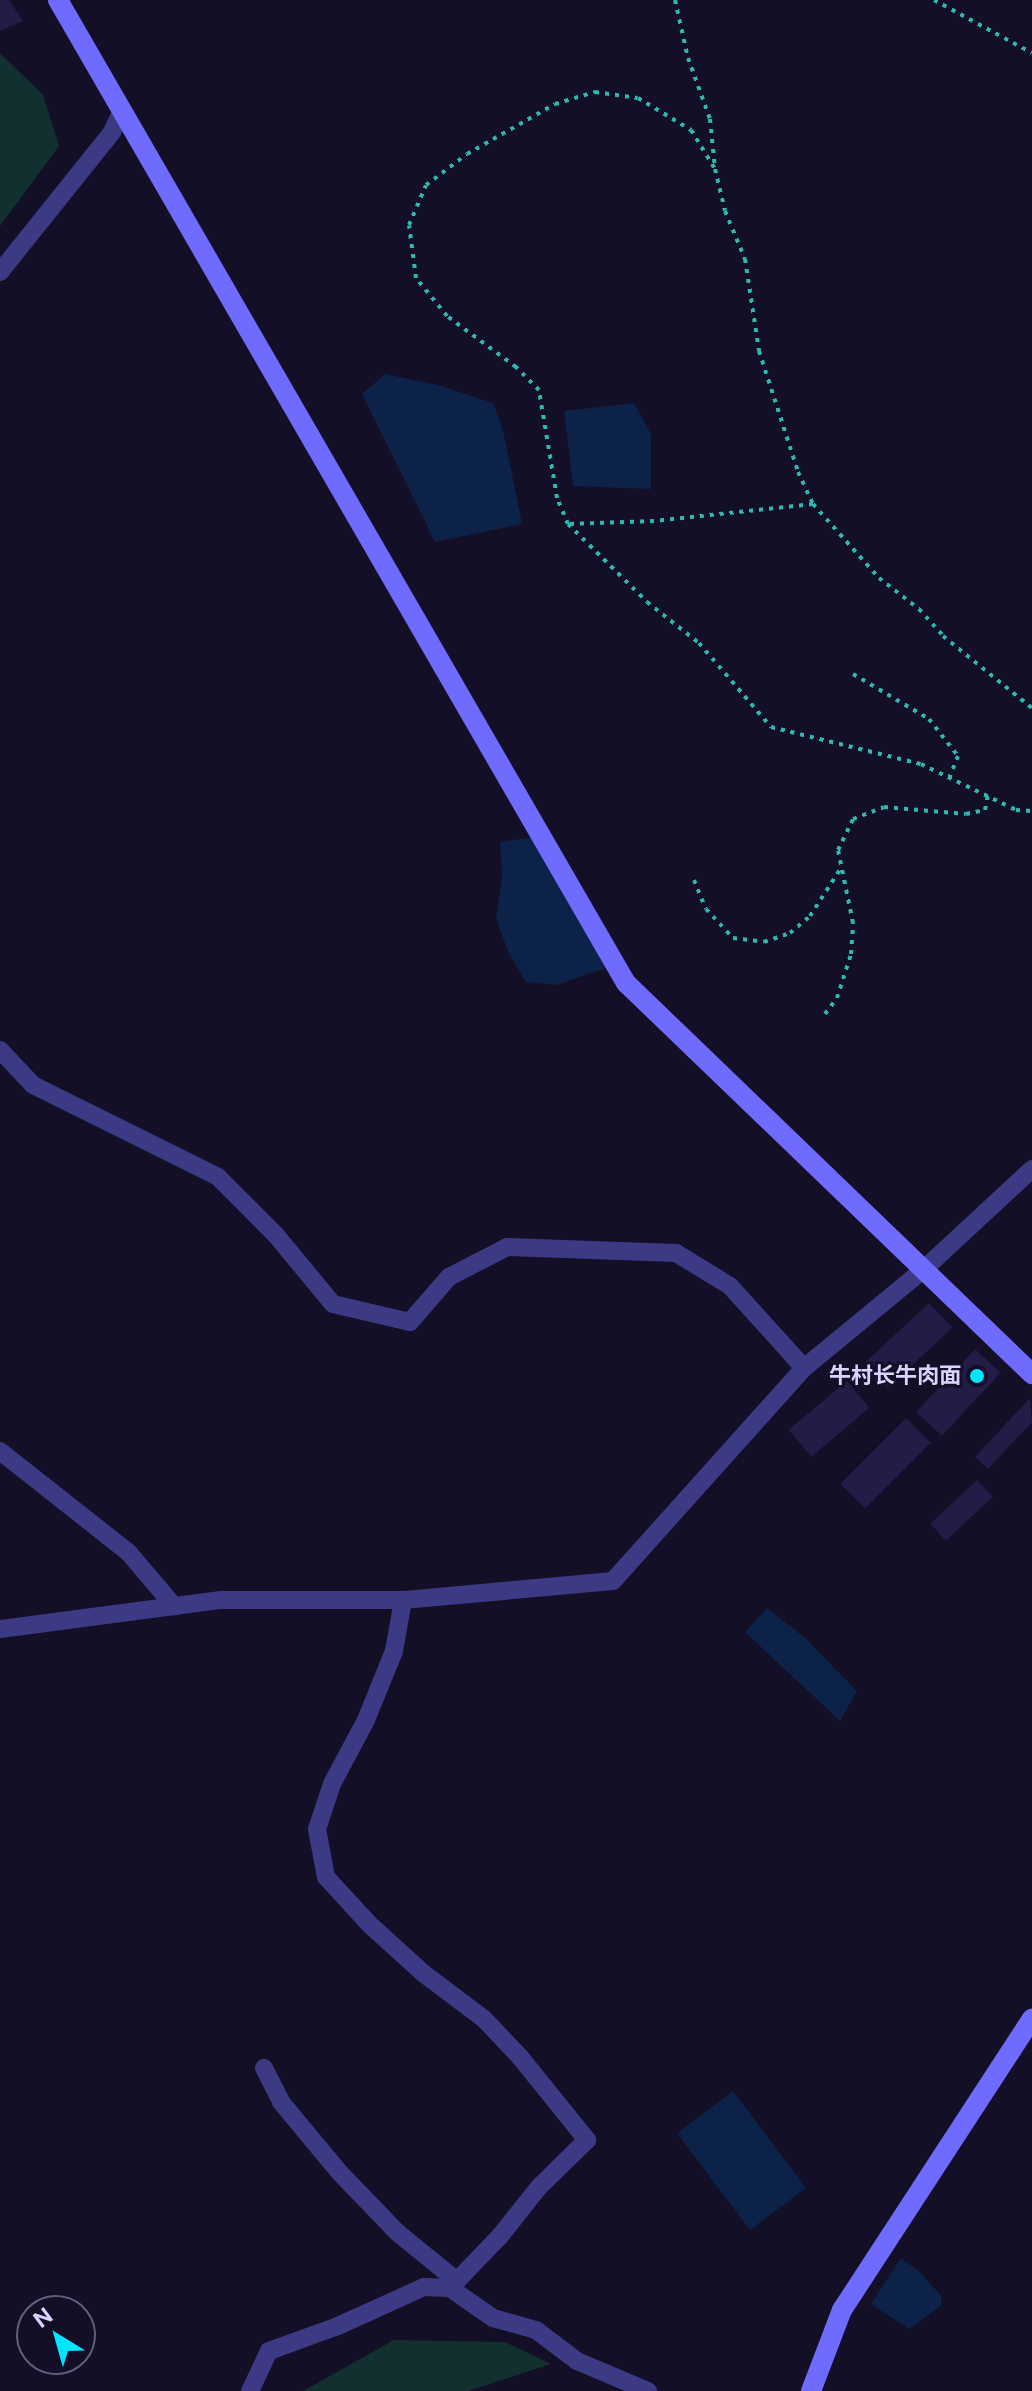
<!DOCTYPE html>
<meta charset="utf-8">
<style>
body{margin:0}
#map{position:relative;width:1032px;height:2391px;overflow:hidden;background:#130f26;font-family:"Public Sans","Noto Sans SC",sans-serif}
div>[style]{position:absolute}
.green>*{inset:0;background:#12302f}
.water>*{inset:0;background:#0c2248;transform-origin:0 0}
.building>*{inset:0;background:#241b47;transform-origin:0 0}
.path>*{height:4px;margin-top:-2px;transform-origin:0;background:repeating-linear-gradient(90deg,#2fb8b0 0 4px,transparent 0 10px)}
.street>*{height:18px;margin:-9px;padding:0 9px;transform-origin:9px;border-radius:9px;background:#3d3a85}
.secondary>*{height:20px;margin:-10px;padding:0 10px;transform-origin:10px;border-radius:10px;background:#6f6bff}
.dots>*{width:22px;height:22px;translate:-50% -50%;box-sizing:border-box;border:4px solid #130f26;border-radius:50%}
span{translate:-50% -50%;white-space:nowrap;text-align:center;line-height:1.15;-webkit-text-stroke:6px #130f26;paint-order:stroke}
.poi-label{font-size:22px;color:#d9d4ff;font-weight:700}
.right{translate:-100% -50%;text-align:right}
.north{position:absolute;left:16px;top:2295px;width:80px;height:80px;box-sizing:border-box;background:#130f26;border:2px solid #625e7d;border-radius:50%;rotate:323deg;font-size:22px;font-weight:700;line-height:32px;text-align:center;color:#d9d4ff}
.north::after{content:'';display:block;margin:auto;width:28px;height:36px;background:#00e5ff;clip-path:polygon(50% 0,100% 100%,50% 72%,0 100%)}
</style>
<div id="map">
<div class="green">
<i style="clip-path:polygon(0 53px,43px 95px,59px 146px,0 226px)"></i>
<i style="clip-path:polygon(394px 2340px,505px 2342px,551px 2364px,468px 2391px,303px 2391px)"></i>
</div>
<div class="water">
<i style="clip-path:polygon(385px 374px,438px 385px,493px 403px,503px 430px,522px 524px,435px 542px,362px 394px)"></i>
<i style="clip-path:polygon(634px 403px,651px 434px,651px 489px,573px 486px,564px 411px)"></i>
<i style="clip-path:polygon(534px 837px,606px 968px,556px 985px,526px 982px,509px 954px,496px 919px,502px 876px,500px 842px)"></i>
<i style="clip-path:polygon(767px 1608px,805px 1638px,857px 1691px,840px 1721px,745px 1632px)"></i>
<i style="left:733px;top:2091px;width:121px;height:70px;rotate:53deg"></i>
<i style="clip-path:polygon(901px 2258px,920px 2272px,941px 2296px,941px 2306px,909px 2329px,871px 2304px)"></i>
</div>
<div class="building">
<i style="clip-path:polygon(0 0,9px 0,23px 21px,0 31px)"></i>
<i style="left:929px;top:1303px;width:34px;height:88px;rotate:47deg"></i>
<i style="left:975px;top:1349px;width:35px;height:86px;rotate:43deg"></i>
<i style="left:847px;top:1381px;width:35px;height:76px;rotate:50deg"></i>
<i style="clip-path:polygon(1030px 1398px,1032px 1422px,988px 1469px,975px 1457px)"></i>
<i style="left:906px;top:1418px;width:35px;height:93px;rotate:45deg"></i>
<i style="left:977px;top:1480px;width:23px;height:64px;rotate:47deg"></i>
</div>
<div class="path">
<i style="left:675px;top:0;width:59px;rotate:77.4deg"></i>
<i style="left:688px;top:58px;width:65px;rotate:70.2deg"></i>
<i style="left:710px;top:119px;width:50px;rotate:84.3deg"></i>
<i style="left:715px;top:169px;width:43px;rotate:76.6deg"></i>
<i style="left:725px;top:211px;width:52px;rotate:67.4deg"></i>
<i style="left:745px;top:259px;width:93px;rotate:81.3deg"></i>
<i style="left:759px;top:351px;width:127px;rotate:72.1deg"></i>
<i style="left:798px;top:472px;width:35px;rotate:65deg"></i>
<i style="left:813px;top:504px;width:160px;rotate:173.9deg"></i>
<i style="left:654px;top:521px;width:86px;rotate:178deg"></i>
<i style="left:568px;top:524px;width:28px;rotate:-113deg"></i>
<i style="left:557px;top:498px;width:109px;rotate:-99.5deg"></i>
<i style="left:539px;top:390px;width:33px;rotate:-135deg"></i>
<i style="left:516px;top:367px;width:86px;rotate:-143.5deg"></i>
<i style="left:447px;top:316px;width:49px;rotate:-129.2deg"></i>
<i style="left:416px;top:278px;width:53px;rotate:-97.5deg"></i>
<i style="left:409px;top:225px;width:43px;rotate:-67deg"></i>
<i style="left:426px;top:185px;width:51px;rotate:-37.1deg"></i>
<i style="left:467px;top:154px;width:101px;rotate:-29.6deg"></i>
<i style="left:555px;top:104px;width:42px;rotate:-16.7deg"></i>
<i style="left:595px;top:92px;width:43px;rotate:7.9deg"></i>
<i style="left:638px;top:98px;width:62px;rotate:31.1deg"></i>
<i style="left:691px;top:130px;width:46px;rotate:58.4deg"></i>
<i style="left:934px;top:0;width:111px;rotate:28.4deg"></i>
<i style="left:813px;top:504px;width:99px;rotate:48.3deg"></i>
<i style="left:879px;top:578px;width:51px;rotate:37.8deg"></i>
<i style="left:919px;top:609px;width:36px;rotate:48deg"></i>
<i style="left:943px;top:636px;width:114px;rotate:39deg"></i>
<i style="left:568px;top:524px;width:111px;rotate:44.6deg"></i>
<i style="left:647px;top:602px;width:66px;rotate:38.3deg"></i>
<i style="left:699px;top:643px;width:111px;rotate:49.4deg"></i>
<i style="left:771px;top:727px;width:154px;rotate:13.9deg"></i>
<i style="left:921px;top:764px;width:106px;rotate:25.8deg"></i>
<i style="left:1016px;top:810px;width:16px;rotate:4deg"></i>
<i style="left:853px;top:674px;width:88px;rotate:30.6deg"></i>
<i style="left:929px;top:719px;width:47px;rotate:51.9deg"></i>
<i style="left:958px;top:756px;width:22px;rotate:112deg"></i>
<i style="left:694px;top:880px;width:31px;rotate:68deg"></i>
<i style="left:706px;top:909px;width:40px;rotate:47deg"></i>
<i style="left:733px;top:938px;width:31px;rotate:7deg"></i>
<i style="left:764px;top:942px;width:28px;rotate:-19deg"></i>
<i style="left:790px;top:933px;width:26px;rotate:-40deg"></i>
<i style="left:810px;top:916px;width:57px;rotate:-57.1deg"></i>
<i style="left:825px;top:1014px;width:20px;rotate:-53deg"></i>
<i style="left:837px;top:998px;width:46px;rotate:-72.3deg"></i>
<i style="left:851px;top:954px;width:31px;rotate:-86deg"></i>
<i style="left:853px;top:923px;width:75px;rotate:-101.6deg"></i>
<i style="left:838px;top:850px;width:34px;rotate:-64deg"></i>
<i style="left:853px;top:819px;width:33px;rotate:-21deg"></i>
<i style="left:884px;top:807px;width:82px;rotate:4.9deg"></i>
<i style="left:966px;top:814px;width:19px;rotate:-12deg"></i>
<i style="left:985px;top:810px;width:15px;rotate:-79deg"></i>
</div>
<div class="street">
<i style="left:0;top:272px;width:179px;rotate:-51.3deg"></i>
<i style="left:112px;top:132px;width:23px;rotate:-65deg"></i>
<i style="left:0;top:1050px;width:48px;rotate:46.7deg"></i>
<i style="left:33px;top:1085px;width:207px;rotate:26.4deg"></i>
<i style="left:218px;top:1177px;width:81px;rotate:45deg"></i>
<i style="left:275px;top:1234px;width:91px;rotate:50.4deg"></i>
<i style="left:333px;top:1304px;width:79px;rotate:13.2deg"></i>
<i style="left:410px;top:1322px;width:60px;rotate:-49.1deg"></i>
<i style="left:449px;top:1277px;width:65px;rotate:-27.3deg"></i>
<i style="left:507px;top:1247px;width:169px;rotate:2deg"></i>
<i style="left:676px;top:1253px;width:63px;rotate:31.4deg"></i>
<i style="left:730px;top:1286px;width:110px;rotate:47.9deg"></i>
<i style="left:804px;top:1368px;width:286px;rotate:131.9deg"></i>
<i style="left:613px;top:1581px;width:211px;rotate:174.8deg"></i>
<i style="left:804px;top:1368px;width:154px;rotate:-39.5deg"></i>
<i style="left:923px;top:1270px;width:149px;rotate:-42.8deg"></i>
<i style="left:0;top:1451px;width:164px;rotate:38.3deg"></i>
<i style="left:129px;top:1553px;width:70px;rotate:49.7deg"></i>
<i style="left:0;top:1629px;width:223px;rotate:-7.5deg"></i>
<i style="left:221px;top:1600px;width:182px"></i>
<i style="left:403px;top:1600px;width:52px;rotate:100deg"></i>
<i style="left:394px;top:1651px;width:74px;rotate:112.1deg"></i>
<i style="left:366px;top:1720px;width:72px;rotate:118deg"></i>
<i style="left:332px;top:1784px;width:47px;rotate:108.4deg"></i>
<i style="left:317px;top:1829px;width:49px;rotate:79.4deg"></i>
<i style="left:326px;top:1877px;width:64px;rotate:47.5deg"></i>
<i style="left:369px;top:1924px;width:73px;rotate:42.2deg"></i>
<i style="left:423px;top:1973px;width:76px;rotate:37deg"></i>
<i style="left:484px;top:2019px;width:52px;rotate:46.5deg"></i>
<i style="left:520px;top:2057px;width:107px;rotate:51.1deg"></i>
<i style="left:587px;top:2140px;width:67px;rotate:135.6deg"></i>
<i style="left:539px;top:2187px;width:63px;rotate:128.5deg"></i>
<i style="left:500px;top:2236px;width:72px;rotate:133.9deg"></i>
<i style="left:450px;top:2288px;width:52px;rotate:34.9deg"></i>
<i style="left:493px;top:2318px;width:45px;rotate:15.6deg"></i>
<i style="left:536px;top:2330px;width:51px;rotate:37.1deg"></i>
<i style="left:577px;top:2361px;width:77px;rotate:22.9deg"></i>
<i style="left:264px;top:2068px;width:38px;rotate:63deg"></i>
<i style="left:281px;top:2102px;width:92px;rotate:50.3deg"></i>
<i style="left:340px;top:2173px;width:83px;rotate:46deg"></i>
<i style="left:398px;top:2233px;width:76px;rotate:39.1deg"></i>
<i style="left:250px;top:2391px;width:44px;rotate:-64.6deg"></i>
<i style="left:269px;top:2351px;width:73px;rotate:-19.9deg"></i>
<i style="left:338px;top:2326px;width:94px;rotate:-24.4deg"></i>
<i style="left:424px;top:2287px;width:26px;rotate:2deg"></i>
</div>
<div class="secondary">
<i style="left:58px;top:0;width:1135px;rotate:59.98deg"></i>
<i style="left:626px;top:983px;width:564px;rotate:43.92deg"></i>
<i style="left:811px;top:2391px;width:87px;rotate:-69.1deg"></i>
<i style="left:842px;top:2310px;width:348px;rotate:-56.9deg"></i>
</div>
<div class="dots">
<i style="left:977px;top:1376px;background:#00e5ff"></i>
</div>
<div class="poi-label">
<span class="right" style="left:961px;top:1376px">牛村长牛肉面</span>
</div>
<div class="north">N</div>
</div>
